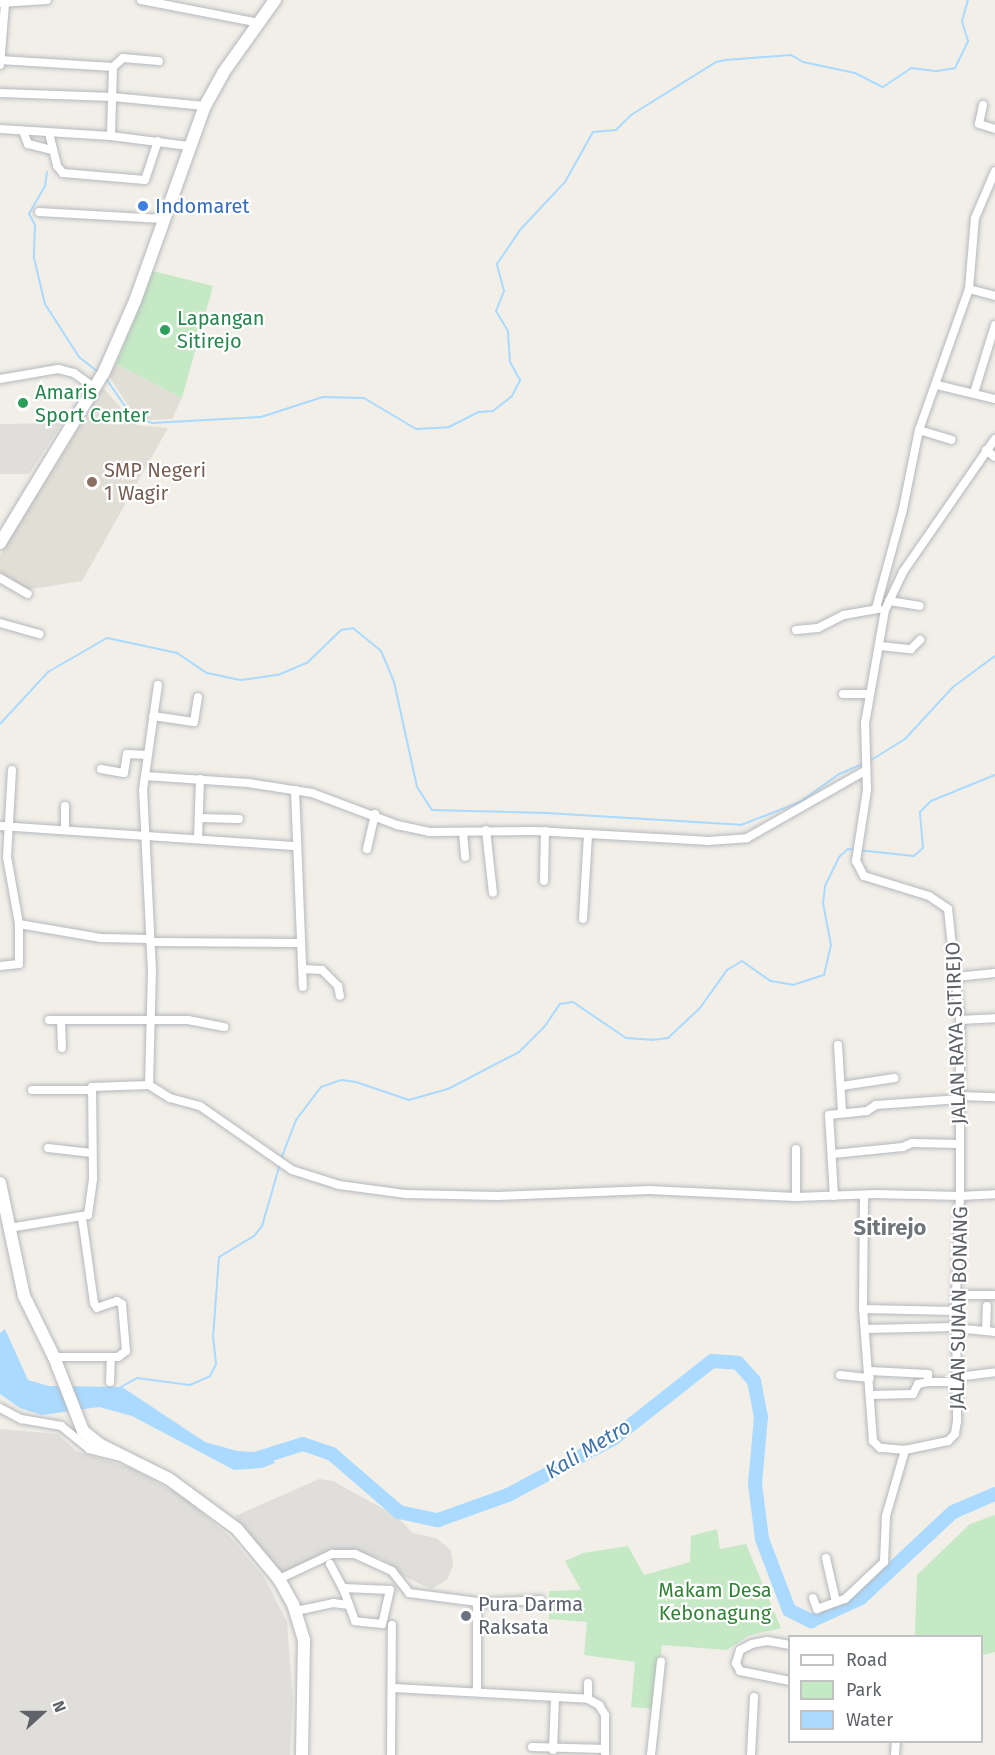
<!DOCTYPE html>
<style>
body{margin:0}
#map{position:relative;width:995px;height:1755px;overflow:hidden;background:#f1efe8;font-family:"Fira Sans",sans-serif}
div>[style]{position:absolute}
.industrial>*{inset:0;background:#e0deda}
.education>*{inset:0;background:#e1ded6}
.green>*{inset:0;background:#c5e8c5}
.water>*{inset:0;background:#aadaff}
.stream>*{height:2px;margin:-1px;padding:0 1px;transform-origin:1px;border-radius:1px;background:#aadaff}
.river>*{height:14px;margin:-7px;padding:0 7px;transform-origin:7px;border-radius:7px;background:#aadaff}
.roads{filter:drop-shadow(0 0 2px #b5b8bc) drop-shadow(0 0 2px #b5b8bc)}
.minor>*{height:8px;margin:-4px;padding:0 4px;transform-origin:4px;border-radius:4px;background:#fff}
.secondary>*{height:12px;margin:-6px;padding:0 6px;transform-origin:6px;border-radius:6px;background:#fff}
.dots>*{width:16px;height:16px;translate:-50% -50%;box-sizing:border-box;border:3px solid #fff;border-radius:50%}
span{translate:-50% -50%;white-space:nowrap;text-align:center;line-height:1.15;-webkit-text-stroke:4.5px #fff;paint-order:stroke}
.shop-label{font-size:20px;color:#366cbe}
.left{translate:0 -50%;text-align:left}
.leisure-label{font-size:20px;color:#27864d}
.education-label{font-size:20px;color:#785e54}
.street-label{font-size:20px;color:#5f6368}
.park-label{font-size:20px;color:#348238}
.worship-label{font-size:20px;color:#5b616d}
.water-label{font-size:21px;color:#4174aa;font-style:italic}
.quarter-label{font-size:22px;color:#70757a;font-weight:700}
.legend{position:absolute;left:788px;top:1635px;width:195px;height:108px;box-sizing:border-box;background:#fff;border:2px solid #bfc1c3;margin:0;padding:8px 10px;list-style:none;font-size:18px;color:#5f6368}
.legend li{display:flex;align-items:center;gap:12px;height:30px}
.legend b{width:30px;border:2px solid #bfc1c3}
.north{position:absolute;left:12px;top:1683px;width:60px;height:60px;-webkit-text-stroke:4px #fff;paint-order:stroke;rotate:69deg;font-size:16px;font-weight:700;line-height:24px;text-align:center;color:#5f6368}
.north::after{content:'';display:block;margin:auto;width:21px;height:27px;background:#5f6368;clip-path:polygon(50% 0,100% 100%,50% 72%,0 100%)}
</style>
<div id="map">
<div class="industrial">
<i style="clip-path:polygon(62px 423px,29px 474px,0 474px,0 424px)"></i>
<i style="clip-path:polygon(0 1429px,58px 1434px,76px 1451px,131px 1468px,185px 1498px,230px 1537px,264px 1577px,287px 1622px,293px 1700px,290px 1755px,0 1755px)"></i>
<i style="clip-path:polygon(319px 1479px,333px 1481px,396px 1516px,413px 1533px,436px 1538px,451px 1550px,453px 1565px,447px 1580px,431px 1589px,405px 1577px,381px 1558px,332px 1551px,283px 1575px,235px 1516px)"></i>
</div>
<div class="education">
<i style="clip-path:polygon(116px 364px,182px 398px,172px 419px,150px 420px,133px 413px,109px 376px)"></i>
<i style="clip-path:polygon(103px 388px,136px 425px,168px 428px,82px 581px,25px 590px,0 575px,0 555px)"></i>
</div>
<div class="green">
<i style="clip-path:polygon(153px 271px,213px 286px,182px 398px,116px 364px)"></i>
<i style="clip-path:polygon(995px 1515px,995px 1652px,982px 1655px,982px 1636px,915px 1636px,917px 1575px,970px 1524px)"></i>
<i style="clip-path:polygon(717px 1529px,720px 1549px,746px 1544px,781px 1628px,748px 1636px,727px 1650px,662px 1645px,655px 1709px,631px 1707px,635px 1662px,584px 1655px,587px 1622px,549px 1619px,549px 1591px,581px 1590px,565px 1561px,583px 1553px,628px 1546px,644px 1575px,690px 1562px,691px 1536px)"></i>
</div>
<div class="water">
<i style="clip-path:polygon(5px 1329px,28px 1380px,49px 1386px,122px 1387px,205px 1442px,237px 1451px,267px 1453px,275px 1463px,262px 1468px,234px 1470px,132px 1416px,99px 1407px,42px 1415px,20px 1408px,0 1394px,0 1333px)"></i>
</div>
<div class="stream">
<i style="left:47px;top:172px;width:14px;rotate:98deg"></i>
<i style="left:45px;top:186px;width:32px;rotate:120deg"></i>
<i style="left:29px;top:214px;width:13px;rotate:61deg"></i>
<i style="left:35px;top:225px;width:33px;rotate:92deg"></i>
<i style="left:34px;top:258px;width:47px;rotate:76.6deg"></i>
<i style="left:45px;top:304px;width:63px;rotate:57.3deg"></i>
<i style="left:79px;top:357px;width:23px;rotate:38deg"></i>
<i style="left:107px;top:380px;width:42px;rotate:55.6deg"></i>
<i style="left:131px;top:415px;width:22px;rotate:21deg"></i>
<i style="left:152px;top:423px;width:109px;rotate:-3.2deg"></i>
<i style="left:261px;top:417px;width:65px;rotate:-17.9deg"></i>
<i style="left:323px;top:397px;width:41px;rotate:1.4deg"></i>
<i style="left:364px;top:398px;width:61px;rotate:30.8deg"></i>
<i style="left:416px;top:429px;width:33px;rotate:-3deg"></i>
<i style="left:449px;top:427px;width:34px;rotate:-27deg"></i>
<i style="left:479px;top:412px;width:14px;rotate:-4deg"></i>
<i style="left:493px;top:411px;width:24px;rotate:-38deg"></i>
<i style="left:512px;top:396px;width:18px;rotate:-63deg"></i>
<i style="left:520px;top:380px;width:21px;rotate:-119deg"></i>
<i style="left:510px;top:362px;width:31px;rotate:-94deg"></i>
<i style="left:508px;top:331px;width:23px;rotate:-121deg"></i>
<i style="left:496px;top:311px;width:22px;rotate:-68deg"></i>
<i style="left:504px;top:291px;width:28px;rotate:-105deg"></i>
<i style="left:497px;top:264px;width:40px;rotate:-56deg"></i>
<i style="left:519px;top:231px;width:67px;rotate:-46.8deg"></i>
<i style="left:565px;top:182px;width:57px;rotate:-60.8deg"></i>
<i style="left:593px;top:132px;width:23px;rotate:-5deg"></i>
<i style="left:616px;top:130px;width:21px;rotate:-45deg"></i>
<i style="left:631px;top:115px;width:100px;rotate:-31.9deg"></i>
<i style="left:716px;top:62px;width:10px;rotate:-11deg"></i>
<i style="left:726px;top:60px;width:65px;rotate:-4.4deg"></i>
<i style="left:791px;top:55px;width:14px;rotate:30deg"></i>
<i style="left:803px;top:62px;width:53px;rotate:11.9deg"></i>
<i style="left:855px;top:73px;width:31px;rotate:27deg"></i>
<i style="left:883px;top:87px;width:34px;rotate:-34deg"></i>
<i style="left:911px;top:68px;width:26px;rotate:7deg"></i>
<i style="left:937px;top:71px;width:18px;rotate:-9deg"></i>
<i style="left:955px;top:68px;width:30px;rotate:-64deg"></i>
<i style="left:968px;top:41px;width:21px;rotate:-107deg"></i>
<i style="left:962px;top:21px;width:22px;rotate:-74deg"></i>
<i style="left:0;top:724px;width:71px;rotate:-47.3deg"></i>
<i style="left:48px;top:672px;width:68px;rotate:-30deg"></i>
<i style="left:107px;top:638px;width:72px;rotate:12.1deg"></i>
<i style="left:177px;top:653px;width:36px;rotate:34deg"></i>
<i style="left:207px;top:673px;width:35px;rotate:12deg"></i>
<i style="left:241px;top:680px;width:37px;rotate:-8deg"></i>
<i style="left:278px;top:675px;width:33px;rotate:-23deg"></i>
<i style="left:308px;top:662px;width:46px;rotate:-44.1deg"></i>
<i style="left:341px;top:630px;width:12px;rotate:-9deg"></i>
<i style="left:353px;top:628px;width:36px;rotate:39deg"></i>
<i style="left:381px;top:651px;width:34px;rotate:67deg"></i>
<i style="left:394px;top:682px;width:107px;rotate:77.6deg"></i>
<i style="left:417px;top:787px;width:27px;rotate:57deg"></i>
<i style="left:432px;top:810px;width:115px;rotate:1.5deg"></i>
<i style="left:547px;top:813px;width:194px;rotate:3.5deg"></i>
<i style="left:741px;top:825px;width:63px;rotate:-21.3deg"></i>
<i style="left:800px;top:802px;width:48px;rotate:-35.7deg"></i>
<i style="left:839px;top:774px;width:25px;rotate:-23deg"></i>
<i style="left:868px;top:762px;width:44px;rotate:-31.9deg"></i>
<i style="left:905px;top:739px;width:71px;rotate:-47.3deg"></i>
<i style="left:953px;top:687px;width:52px;rotate:-36.4deg"></i>
<i style="left:281px;top:1159px;width:42px;rotate:-69deg"></i>
<i style="left:296px;top:1120px;width:41px;rotate:-52.9deg"></i>
<i style="left:321px;top:1087px;width:21px;rotate:-19deg"></i>
<i style="left:341px;top:1080px;width:15px;rotate:8deg"></i>
<i style="left:356px;top:1082px;width:56px;rotate:18.8deg"></i>
<i style="left:409px;top:1100px;width:41px;rotate:-15.8deg"></i>
<i style="left:448px;top:1089px;width:80px;rotate:-27.5deg"></i>
<i style="left:519px;top:1052px;width:37px;rotate:-45deg"></i>
<i style="left:545px;top:1026px;width:27px;rotate:-56deg"></i>
<i style="left:560px;top:1004px;width:13px;rotate:-9deg"></i>
<i style="left:573px;top:1002px;width:64px;rotate:34.2deg"></i>
<i style="left:626px;top:1038px;width:26px;rotate:4deg"></i>
<i style="left:652px;top:1040px;width:16px;rotate:-7deg"></i>
<i style="left:668px;top:1038px;width:44px;rotate:-43.2deg"></i>
<i style="left:700px;top:1008px;width:47px;rotate:-54.6deg"></i>
<i style="left:727px;top:970px;width:17px;rotate:-31deg"></i>
<i style="left:742px;top:961px;width:35px;rotate:35deg"></i>
<i style="left:771px;top:981px;width:22px;rotate:10deg"></i>
<i style="left:793px;top:985px;width:33px;rotate:-18deg"></i>
<i style="left:824px;top:975px;width:31px;rotate:-77deg"></i>
<i style="left:831px;top:945px;width:43px;rotate:-100.8deg"></i>
<i style="left:823px;top:903px;width:17px;rotate:-83deg"></i>
<i style="left:825px;top:886px;width:32px;rotate:-64deg"></i>
<i style="left:839px;top:857px;width:12px;rotate:-42deg"></i>
<i style="left:848px;top:849px;width:66px;rotate:6.1deg"></i>
<i style="left:914px;top:856px;width:12px;rotate:-42deg"></i>
<i style="left:923px;top:848px;width:36px;rotate:-95deg"></i>
<i style="left:920px;top:812px;width:16px;rotate:-45deg"></i>
<i style="left:931px;top:801px;width:69px;rotate:-22.1deg"></i>
<i style="left:119px;top:1388px;width:21px;rotate:-29deg"></i>
<i style="left:137px;top:1378px;width:53px;rotate:7.5deg"></i>
<i style="left:190px;top:1385px;width:22px;rotate:-24deg"></i>
<i style="left:210px;top:1376px;width:13px;rotate:-63deg"></i>
<i style="left:216px;top:1364px;width:27px;rotate:-96deg"></i>
<i style="left:213px;top:1337px;width:80px;rotate:-85.7deg"></i>
<i style="left:219px;top:1257px;width:41px;rotate:-31deg"></i>
<i style="left:254px;top:1236px;width:13px;rotate:-51deg"></i>
<i style="left:262px;top:1226px;width:65px;rotate:-73.8deg"></i>
</div>
<div class="river">
<i style="left:252px;top:1460px;width:53px;rotate:-17.4deg"></i>
<i style="left:303px;top:1444px;width:31px;rotate:19deg"></i>
<i style="left:332px;top:1454px;width:89px;rotate:40.9deg"></i>
<i style="left:399px;top:1512px;width:40px;rotate:12deg"></i>
<i style="left:438px;top:1520px;width:74px;rotate:-19.7deg"></i>
<i style="left:508px;top:1495px;width:119px;rotate:-28.1deg"></i>
<i style="left:613px;top:1439px;width:126px;rotate:-38.2deg"></i>
<i style="left:712px;top:1361px;width:26px;rotate:4deg"></i>
<i style="left:738px;top:1363px;width:24px;rotate:48deg"></i>
<i style="left:754px;top:1381px;width:37px;rotate:79deg"></i>
<i style="left:761px;top:1417px;width:67px;rotate:95.1deg"></i>
<i style="left:755px;top:1484px;width:55px;rotate:82.7deg"></i>
<i style="left:762px;top:1539px;width:76px;rotate:69.2deg"></i>
<i style="left:789px;top:1610px;width:25px;rotate:27deg"></i>
<i style="left:811px;top:1621px;width:55px;rotate:-24.7deg"></i>
<i style="left:861px;top:1598px;width:126px;rotate:-43.1deg"></i>
<i style="left:953px;top:1512px;width:46px;rotate:-23.2deg"></i>
</div>
<div class="roads">
<div class="minor">
<i style="left:141px;top:0;width:120px;rotate:11deg"></i>
<i style="left:0;top:3px;width:47px;rotate:-3.7deg"></i>
<i style="left:0;top:60px;width:113px;rotate:3.5deg"></i>
<i style="left:113px;top:67px;width:69px;rotate:91.7deg"></i>
<i style="left:0;top:65px;width:61px;rotate:-85.3deg"></i>
<i style="left:113px;top:67px;width:13px;rotate:-42deg"></i>
<i style="left:123px;top:58px;width:36px;rotate:5deg"></i>
<i style="left:0;top:93px;width:113px;rotate:2deg"></i>
<i style="left:113px;top:97px;width:92px;rotate:5.6deg"></i>
<i style="left:983px;top:105px;width:19px;rotate:102deg"></i>
<i style="left:979px;top:124px;width:17px;rotate:17deg"></i>
<i style="left:0;top:129px;width:111px;rotate:3.6deg"></i>
<i style="left:111px;top:136px;width:78px;rotate:7.4deg"></i>
<i style="left:23px;top:131px;width:14px;rotate:69deg"></i>
<i style="left:28px;top:144px;width:25px;rotate:14deg"></i>
<i style="left:49px;top:133px;width:34px;rotate:76deg"></i>
<i style="left:57px;top:166px;width:9px;rotate:49deg"></i>
<i style="left:63px;top:173px;width:82px;rotate:4.9deg"></i>
<i style="left:145px;top:180px;width:41px;rotate:-71.6deg"></i>
<i style="left:39px;top:212px;width:124px;rotate:3.2deg"></i>
<i style="left:969px;top:289px;width:27px;rotate:15deg"></i>
<i style="left:0;top:379px;width:59px;rotate:-9.8deg"></i>
<i style="left:58px;top:369px;width:16px;rotate:14deg"></i>
<i style="left:74px;top:373px;width:26px;rotate:36deg"></i>
<i style="left:937px;top:385px;width:60px;rotate:13.6deg"></i>
<i style="left:974px;top:393px;width:71px;rotate:-72.8deg"></i>
<i style="left:919px;top:430px;width:34px;rotate:17deg"></i>
<i style="left:995px;top:439px;width:162px;rotate:124.7deg"></i>
<i style="left:903px;top:572px;width:42px;rotate:115.3deg"></i>
<i style="left:885px;top:610px;width:115px;rotate:100deg"></i>
<i style="left:865px;top:723px;width:67px;rotate:88.3deg"></i>
<i style="left:867px;top:790px;width:72px;rotate:98.8deg"></i>
<i style="left:856px;top:861px;width:17px;rotate:62deg"></i>
<i style="left:864px;top:876px;width:68px;rotate:17.1deg"></i>
<i style="left:929px;top:896px;width:23px;rotate:34deg"></i>
<i style="left:948px;top:909px;width:112px;rotate:83.8deg"></i>
<i style="left:960px;top:1020px;width:176px;rotate:90deg"></i>
<i style="left:960px;top:1196px;width:35px;rotate:-3deg"></i>
<i style="left:986px;top:450px;width:11px;rotate:38deg"></i>
<i style="left:0;top:578px;width:32px;rotate:30deg"></i>
<i style="left:889px;top:601px;width:31px;rotate:9deg"></i>
<i style="left:876px;top:608px;width:103px;rotate:-74.7deg"></i>
<i style="left:903px;top:509px;width:81px;rotate:-78.6deg"></i>
<i style="left:919px;top:430px;width:150px;rotate:-70.5deg"></i>
<i style="left:969px;top:289px;width:71px;rotate:-85.2deg"></i>
<i style="left:975px;top:218px;width:51px;rotate:-66.9deg"></i>
<i style="left:0;top:623px;width:41px;rotate:15.8deg"></i>
<i style="left:796px;top:630px;width:22px;rotate:-5deg"></i>
<i style="left:818px;top:628px;width:29px;rotate:-27deg"></i>
<i style="left:844px;top:615px;width:35px;rotate:-10deg"></i>
<i style="left:880px;top:646px;width:31px;rotate:6deg"></i>
<i style="left:911px;top:649px;width:13px;rotate:-45deg"></i>
<i style="left:843px;top:694px;width:27px"></i>
<i style="left:153px;top:716px;width:41px;rotate:8.3deg"></i>
<i style="left:194px;top:722px;width:25px;rotate:-81deg"></i>
<i style="left:101px;top:769px;width:23px;rotate:10deg"></i>
<i style="left:124px;top:773px;width:19px;rotate:-81deg"></i>
<i style="left:127px;top:754px;width:20px;rotate:3deg"></i>
<i style="left:12px;top:770px;width:87px;rotate:93.3deg"></i>
<i style="left:7px;top:857px;width:68px;rotate:79.8deg"></i>
<i style="left:19px;top:924px;width:83px;rotate:9.7deg"></i>
<i style="left:101px;top:938px;width:49px;rotate:1.2deg"></i>
<i style="left:145px;top:776px;width:103px;rotate:3.9deg"></i>
<i style="left:248px;top:783px;width:65px;rotate:8.9deg"></i>
<i style="left:312px;top:793px;width:91px;rotate:20.6deg"></i>
<i style="left:397px;top:825px;width:33px;rotate:12deg"></i>
<i style="left:429px;top:832px;width:107px;rotate:-0.5deg"></i>
<i style="left:536px;top:831px;width:172px;rotate:3.3deg"></i>
<i style="left:708px;top:841px;width:39px;rotate:-4deg"></i>
<i style="left:747px;top:838px;width:136px;rotate:-29.6deg"></i>
<i style="left:295px;top:790px;width:197px;rotate:87.7deg"></i>
<i style="left:199px;top:818px;width:40px;rotate:1.4deg"></i>
<i style="left:0;top:826px;width:298px;rotate:3.9deg"></i>
<i style="left:65px;top:829px;width:23px;rotate:-90deg"></i>
<i style="left:486px;top:830px;width:63px;rotate:83.7deg"></i>
<i style="left:463px;top:832px;width:25px;rotate:85deg"></i>
<i style="left:198px;top:839px;width:60px;rotate:-88.1deg"></i>
<i style="left:367px;top:849px;width:36px;rotate:-77deg"></i>
<i style="left:544px;top:881px;width:50px;rotate:-88.9deg"></i>
<i style="left:583px;top:919px;width:85px;rotate:-86.6deg"></i>
<i style="left:150px;top:942px;width:151px;rotate:0.4deg"></i>
<i style="left:0;top:966px;width:19px;rotate:-6deg"></i>
<i style="left:19px;top:964px;width:40px;rotate:-90deg"></i>
<i style="left:303px;top:969px;width:19px;rotate:3deg"></i>
<i style="left:322px;top:970px;width:23px;rotate:45deg"></i>
<i style="left:338px;top:986px;width:10px;rotate:79deg"></i>
<i style="left:956px;top:977px;width:39px;rotate:-6deg"></i>
<i style="left:49px;top:1020px;width:139px"></i>
<i style="left:188px;top:1020px;width:37px;rotate:11deg"></i>
<i style="left:61px;top:1020px;width:28px;rotate:88deg"></i>
<i style="left:960px;top:1020px;width:35px;rotate:-3deg"></i>
<i style="left:838px;top:1045px;width:68px;rotate:86.6deg"></i>
<i style="left:149px;top:1085px;width:25px;rotate:32deg"></i>
<i style="left:170px;top:1098px;width:31px;rotate:15deg"></i>
<i style="left:200px;top:1106px;width:112px;rotate:34.8deg"></i>
<i style="left:292px;top:1170px;width:49px;rotate:17.7deg"></i>
<i style="left:339px;top:1185px;width:68px;rotate:7.7deg"></i>
<i style="left:406px;top:1194px;width:92px;rotate:1.2deg"></i>
<i style="left:498px;top:1196px;width:151px;rotate:-2.3deg"></i>
<i style="left:649px;top:1190px;width:147px;rotate:2.7deg"></i>
<i style="left:796px;top:1197px;width:80px;rotate:-2.1deg"></i>
<i style="left:876px;top:1194px;width:84px;rotate:1.4deg"></i>
<i style="left:960px;top:1196px;width:99px;rotate:92.3deg"></i>
<i style="left:956px;top:1295px;width:126px;rotate:89.5deg"></i>
<i style="left:957px;top:1421px;width:13px;rotate:99deg"></i>
<i style="left:955px;top:1434px;width:10px;rotate:135deg"></i>
<i style="left:948px;top:1441px;width:44px;rotate:168.2deg"></i>
<i style="left:905px;top:1450px;width:25px;rotate:-175deg"></i>
<i style="left:880px;top:1448px;width:10px;rotate:-135deg"></i>
<i style="left:873px;top:1441px;width:132px;rotate:-94.3deg"></i>
<i style="left:863px;top:1309px;width:114px;rotate:-89.5deg"></i>
<i style="left:842px;top:1086px;width:53px;rotate:-8.7deg"></i>
<i style="left:32px;top:1090px;width:59px"></i>
<i style="left:960px;top:1096px;width:35px;rotate:2deg"></i>
<i style="left:48px;top:1148px;width:44px;rotate:6.5deg"></i>
<i style="left:833px;top:1154px;width:70px;rotate:-5.7deg"></i>
<i style="left:903px;top:1147px;width:10px;rotate:-24deg"></i>
<i style="left:912px;top:1143px;width:48px;rotate:1.2deg"></i>
<i style="left:834px;top:1196px;width:81px;rotate:-93.5deg"></i>
<i style="left:829px;top:1115px;width:38px;rotate:-6deg"></i>
<i style="left:867px;top:1111px;width:11px;rotate:-34deg"></i>
<i style="left:876px;top:1105px;width:84px;rotate:-4.1deg"></i>
<i style="left:796px;top:1197px;width:48px;rotate:-90deg"></i>
<i style="left:9px;top:1228px;width:80px;rotate:-9.3deg"></i>
<i style="left:88px;top:1215px;width:37px;rotate:-82deg"></i>
<i style="left:93px;top:1178px;width:91px;rotate:-90.6deg"></i>
<i style="left:92px;top:1087px;width:57px;rotate:-2deg"></i>
<i style="left:149px;top:1085px;width:113px;rotate:-88.5deg"></i>
<i style="left:152px;top:972px;width:182px;rotate:-92.8deg"></i>
<i style="left:143px;top:790px;width:106px;rotate:-81.9deg"></i>
<i style="left:956px;top:1295px;width:39px"></i>
<i style="left:863px;top:1309px;width:93px;rotate:1.2deg"></i>
<i style="left:956px;top:1328px;width:30px;rotate:6deg"></i>
<i style="left:986px;top:1331px;width:25px;rotate:-88deg"></i>
<i style="left:865px;top:1329px;width:91px;rotate:-1.3deg"></i>
<i style="left:986px;top:1331px;width:9px;rotate:6deg"></i>
<i style="left:54px;top:1357px;width:64px"></i>
<i style="left:118px;top:1357px;width:10px;rotate:-37deg"></i>
<i style="left:126px;top:1351px;width:47px;rotate:-94.9deg"></i>
<i style="left:122px;top:1304px;width:6px;rotate:-149deg"></i>
<i style="left:117px;top:1301px;width:21px;rotate:161deg"></i>
<i style="left:97px;top:1308px;width:6px;rotate:-121deg"></i>
<i style="left:94px;top:1303px;width:86px;rotate:-98deg"></i>
<i style="left:869px;top:1371px;width:59px;rotate:2.9deg"></i>
<i style="left:928px;top:1374px;width:8px;rotate:90deg"></i>
<i style="left:928px;top:1382px;width:29px"></i>
<i style="left:840px;top:1375px;width:30px;rotate:6deg"></i>
<i style="left:957px;top:1377px;width:38px;rotate:-7deg"></i>
<i style="left:110px;top:1382px;width:25px;rotate:-88deg"></i>
<i style="left:871px;top:1395px;width:42px;rotate:-1.4deg"></i>
<i style="left:913px;top:1394px;width:11px;rotate:-63deg"></i>
<i style="left:918px;top:1384px;width:10px;rotate:-11deg"></i>
<i style="left:0;top:1408px;width:24px;rotate:28deg"></i>
<i style="left:21px;top:1419px;width:41px;rotate:9.9deg"></i>
<i style="left:61px;top:1426px;width:36px;rotate:39deg"></i>
<i style="left:89px;top:1449px;width:30px;rotate:14deg"></i>
<i style="left:826px;top:1558px;width:45px;rotate:77.2deg"></i>
<i style="left:330px;top:1564px;width:27px;rotate:62deg"></i>
<i style="left:343px;top:1588px;width:47px;rotate:2.4deg"></i>
<i style="left:390px;top:1590px;width:35px;rotate:103deg"></i>
<i style="left:382px;top:1624px;width:27px;rotate:-174deg"></i>
<i style="left:355px;top:1621px;width:35px;rotate:-110deg"></i>
<i style="left:279px;top:1579px;width:59px;rotate:-25.3deg"></i>
<i style="left:332px;top:1554px;width:23px"></i>
<i style="left:355px;top:1554px;width:41px;rotate:24.7deg"></i>
<i style="left:392px;top:1571px;width:28px;rotate:52deg"></i>
<i style="left:409px;top:1593px;width:69px;rotate:7.5deg"></i>
<i style="left:477px;top:1602px;width:90px;rotate:90deg"></i>
<i style="left:813px;top:1598px;width:12px;rotate:70deg"></i>
<i style="left:817px;top:1609px;width:30px;rotate:-20deg"></i>
<i style="left:845px;top:1599px;width:54px;rotate:-43.5deg"></i>
<i style="left:884px;top:1562px;width:46px;rotate:-87.5deg"></i>
<i style="left:886px;top:1516px;width:69px;rotate:-73.9deg"></i>
<i style="left:480px;top:1603px;width:61px;rotate:-2.8deg"></i>
<i style="left:296px;top:1611px;width:38px;rotate:-12deg"></i>
<i style="left:333px;top:1603px;width:16px;rotate:7deg"></i>
<i style="left:790px;top:1645px;width:23px;rotate:-170deg"></i>
<i style="left:767px;top:1641px;width:15px;rotate:169deg"></i>
<i style="left:752px;top:1644px;width:13px;rotate:153deg"></i>
<i style="left:740px;top:1650px;width:14px;rotate:107deg"></i>
<i style="left:736px;top:1663px;width:9px;rotate:63deg"></i>
<i style="left:740px;top:1671px;width:51px;rotate:11.3deg"></i>
<i style="left:588px;top:1683px;width:16px;rotate:90deg"></i>
<i style="left:394px;top:1688px;width:194px;rotate:3.2deg"></i>
<i style="left:588px;top:1699px;width:13px;rotate:29deg"></i>
<i style="left:599px;top:1705px;width:12px;rotate:59deg"></i>
<i style="left:605px;top:1715px;width:40px;rotate:90deg"></i>
<i style="left:532px;top:1747px;width:73px;rotate:1.6deg"></i>
<i style="left:553px;top:1750px;width:53px;rotate:-87.8deg"></i>
<i style="left:391px;top:1755px;width:130px;rotate:-89.6deg"></i>
<i style="left:651px;top:1755px;width:94px;rotate:-83.9deg"></i>
<i style="left:751px;top:1755px;width:58px;rotate:-87deg"></i>
<i style="left:895px;top:1755px;width:13px;rotate:-86deg"></i>
</div>
<div class="secondary">
<i style="left:0;top:543px;width:200px;rotate:-58.7deg"></i>
<i style="left:104px;top:372px;width:77px;rotate:-66.4deg"></i>
<i style="left:135px;top:301px;width:207px;rotate:-70.3deg"></i>
<i style="left:205px;top:106px;width:38px;rotate:-61deg"></i>
<i style="left:223px;top:73px;width:90px;rotate:-54.5deg"></i>
<i style="left:0;top:1183px;width:116px;rotate:78deg"></i>
<i style="left:24px;top:1296px;width:68px;rotate:63.8deg"></i>
<i style="left:54px;top:1357px;width:79px;rotate:68.6deg"></i>
<i style="left:83px;top:1431px;width:21px;rotate:39deg"></i>
<i style="left:99px;top:1444px;width:78px;rotate:26.6deg"></i>
<i style="left:169px;top:1479px;width:84px;rotate:36.3deg"></i>
<i style="left:237px;top:1529px;width:65px;rotate:50deg"></i>
<i style="left:279px;top:1579px;width:29px;rotate:61deg"></i>
<i style="left:293px;top:1604px;width:38px;rotate:73deg"></i>
<i style="left:304px;top:1640px;width:115px;rotate:91deg"></i>
</div>
</div>
<div class="dots">
<i style="left:143px;top:206px;background:#3f7fe0"></i>
<i style="left:165px;top:330px;background:#2e9e5b"></i>
<i style="left:23px;top:403px;background:#2e9e5b"></i>
<i style="left:92px;top:482px;background:#8d6e63"></i>
<i style="left:466px;top:1616px;background:#6b7280"></i>
</div>
<div class="shop-label">
<span class="left" style="left:155px;top:206px">Indomaret</span>
</div>
<div class="leisure-label">
<span class="left" style="left:177px;top:330px">Lapangan<br>Sitirejo</span>
<span class="left" style="left:35px;top:404px">Amaris<br>Sport Center</span>
</div>
<div class="education-label">
<span class="left" style="left:104px;top:482px">SMP Negeri<br>1 Wagir</span>
</div>
<div class="street-label">
<span style="left:956px;top:1033px;rotate:-92deg">JALAN RAYA SITIREJO</span>
<span style="left:959px;top:1308px;rotate:-89deg">JALAN SUNAN BONANG</span>
</div>
<div class="park-label">
<span style="left:715px;top:1602px">Makam Desa<br>Kebonagung</span>
</div>
<div class="worship-label">
<span class="left" style="left:478px;top:1616px">Pura Darma<br>Raksata</span>
</div>
<div class="water-label">
<span style="left:588px;top:1449px;rotate:-31deg">Kali Metro</span>
</div>
<div class="quarter-label">
<span style="left:890px;top:1228px">Sitirejo</span>
</div>
<ul class="legend">
<li><b style="height:8px;background:#fff"></b>Road</li>
<li><b style="height:16px;background:#c5e8c5"></b>Park</li>
<li><b style="height:16px;background:#aadaff"></b>Water</li>
</ul>
<div class="north">N</div>
</div>
